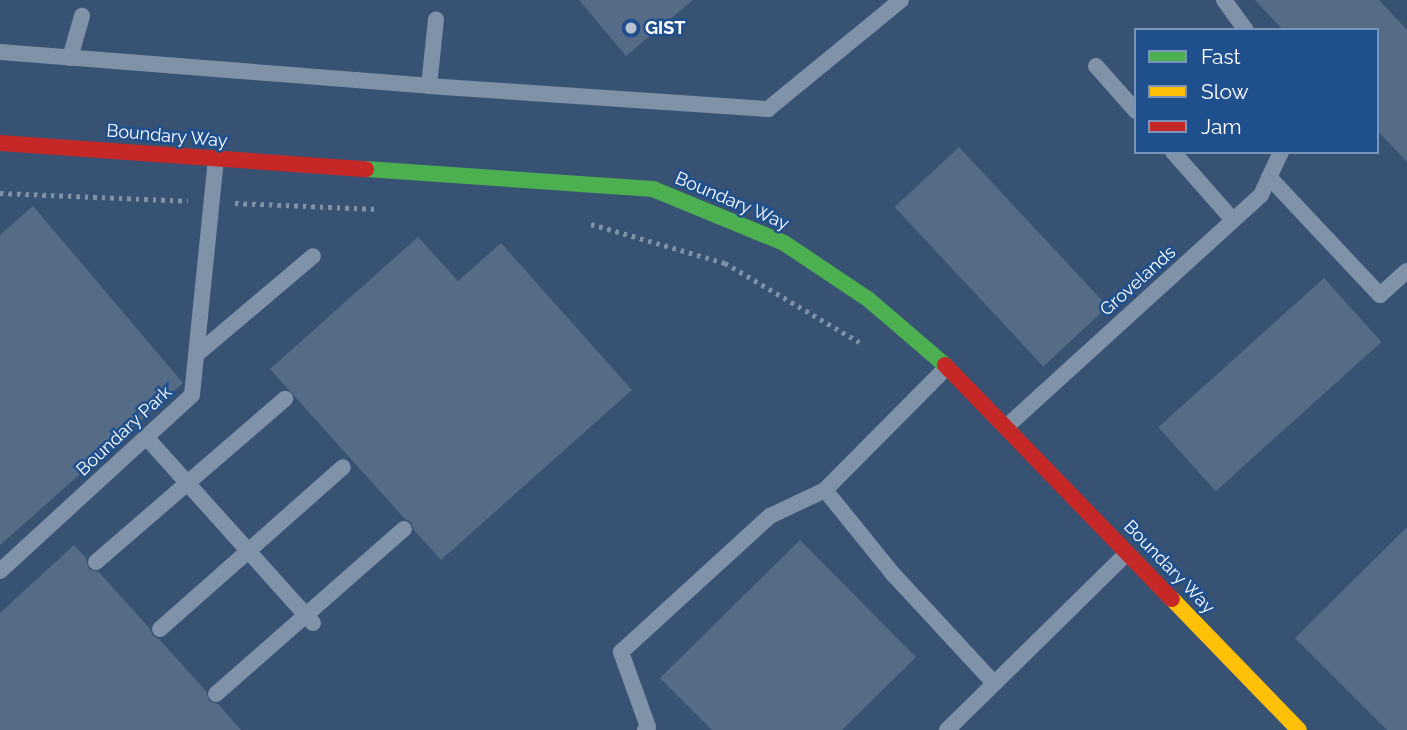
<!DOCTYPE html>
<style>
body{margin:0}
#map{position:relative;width:1407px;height:730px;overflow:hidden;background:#385274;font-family:Raleway,sans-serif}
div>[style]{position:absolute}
.building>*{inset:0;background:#566b85;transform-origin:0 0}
.path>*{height:4.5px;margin-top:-2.25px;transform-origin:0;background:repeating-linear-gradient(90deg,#7f92a7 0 3.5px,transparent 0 8.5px)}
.lane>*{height:16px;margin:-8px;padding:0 8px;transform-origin:8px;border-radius:8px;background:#7f92a7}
.fast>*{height:16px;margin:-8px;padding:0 8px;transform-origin:8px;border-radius:8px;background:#4caf50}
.slow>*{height:16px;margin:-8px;padding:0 8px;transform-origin:8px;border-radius:8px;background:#ffc107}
.jam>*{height:16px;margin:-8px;padding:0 8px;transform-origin:8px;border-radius:8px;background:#c62828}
.dots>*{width:19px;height:19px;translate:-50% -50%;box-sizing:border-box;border:4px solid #1f4f8c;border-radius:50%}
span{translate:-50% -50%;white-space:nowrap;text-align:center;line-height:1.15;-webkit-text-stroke:5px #1f4f8c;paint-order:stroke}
.poi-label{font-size:18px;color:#fff;font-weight:700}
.left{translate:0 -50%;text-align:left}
.street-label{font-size:18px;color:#fff}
.legend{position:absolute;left:1134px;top:28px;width:245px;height:126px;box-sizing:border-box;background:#1f4f8c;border:2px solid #7995ba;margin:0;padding:9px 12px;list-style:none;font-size:21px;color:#fff}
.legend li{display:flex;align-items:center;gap:14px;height:35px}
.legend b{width:35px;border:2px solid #7995ba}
</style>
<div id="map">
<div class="building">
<i style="clip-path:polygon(579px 0,693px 0,626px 56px)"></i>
<i style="clip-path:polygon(1255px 0,1379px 0,1407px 30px,1407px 162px,1377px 130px,1377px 30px,1283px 30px)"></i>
<i style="left:959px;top:147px;width:218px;height:88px;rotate:47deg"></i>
<i style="clip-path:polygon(33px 206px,183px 383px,0 545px,0 235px)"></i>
<i style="clip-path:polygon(418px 237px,458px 281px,501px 243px,632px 390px,441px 560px,414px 530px,411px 522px,405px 519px,270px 369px)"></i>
<i style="left:1324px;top:278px;width:86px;height:223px;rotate:48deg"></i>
<i style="clip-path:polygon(1407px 527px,1407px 730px,1387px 730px,1295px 638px)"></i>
<i style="clip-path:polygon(800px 540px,916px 657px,842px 730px,712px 730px,660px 678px)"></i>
<i style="clip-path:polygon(74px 545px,86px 558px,89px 569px,99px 572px,150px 629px,153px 636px,159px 639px,206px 691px,209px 701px,218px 704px,241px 730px,0 730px,0 613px)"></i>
</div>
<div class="path">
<i style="left:0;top:193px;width:188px;rotate:2.4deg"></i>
<i style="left:235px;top:203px;width:142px;rotate:2.4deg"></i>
<i style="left:591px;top:224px;width:140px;rotate:16.2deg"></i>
<i style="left:725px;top:263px;width:156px;rotate:30.5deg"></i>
</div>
<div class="lane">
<i style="left:1224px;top:0;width:37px;rotate:54deg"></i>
<i style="left:0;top:52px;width:430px;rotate:4.5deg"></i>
<i style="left:429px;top:86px;width:340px;rotate:3.9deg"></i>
<i style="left:768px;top:109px;width:172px;rotate:-39.3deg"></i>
<i style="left:70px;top:58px;width:44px;rotate:-74.1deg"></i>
<i style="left:1096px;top:66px;width:60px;rotate:48.4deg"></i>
<i style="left:429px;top:86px;width:67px;rotate:-84deg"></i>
<i style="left:1173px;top:152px;width:91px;rotate:48.6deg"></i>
<i style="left:1269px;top:177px;width:162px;rotate:46.8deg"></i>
<i style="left:1380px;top:295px;width:36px;rotate:-42deg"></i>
<i style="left:196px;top:355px;width:153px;rotate:-40.2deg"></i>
<i style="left:947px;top:367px;width:173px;rotate:134.8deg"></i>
<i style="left:825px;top:490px;width:108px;rotate:51deg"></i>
<i style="left:893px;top:574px;width:149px;rotate:47.2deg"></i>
<i style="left:1006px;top:427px;width:345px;rotate:-42.3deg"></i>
<i style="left:1261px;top:195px;width:47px;rotate:-65.1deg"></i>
<i style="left:146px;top:437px;width:250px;rotate:48.1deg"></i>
<i style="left:96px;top:562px;width:250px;rotate:-40.8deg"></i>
<i style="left:0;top:571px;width:260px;rotate:-42.5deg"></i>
<i style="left:192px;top:395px;width:237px;rotate:-84.2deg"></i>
<i style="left:160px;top:629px;width:244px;rotate:-41.5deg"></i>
<i style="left:216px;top:694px;width:250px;rotate:-41.3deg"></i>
<i style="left:645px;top:730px;width:4px;rotate:-45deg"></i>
<i style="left:648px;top:727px;width:80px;rotate:-109.8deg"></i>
<i style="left:621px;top:652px;width:202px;rotate:-42.4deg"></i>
<i style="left:770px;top:516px;width:61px;rotate:-25.3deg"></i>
<i style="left:947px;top:730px;width:252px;rotate:-44.5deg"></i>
</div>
<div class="fast">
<i style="left:366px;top:169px;width:288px;rotate:4deg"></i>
<i style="left:653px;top:189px;width:142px;rotate:22.4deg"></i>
<i style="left:784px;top:243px;width:101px;rotate:33.7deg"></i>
<i style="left:868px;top:299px;width:101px;rotate:40.6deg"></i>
</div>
<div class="slow">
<i style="left:1172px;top:599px;width:182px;rotate:45.9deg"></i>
</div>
<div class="jam">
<i style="left:0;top:143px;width:367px;rotate:4.1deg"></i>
<i style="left:945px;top:365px;width:326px;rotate:45.9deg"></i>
</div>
<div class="dots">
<i style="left:631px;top:28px;background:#b9c2ce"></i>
</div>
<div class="poi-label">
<span class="left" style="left:645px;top:28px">GIST</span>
</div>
<div class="street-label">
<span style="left:167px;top:136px;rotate:5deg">Boundary Way</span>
<span style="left:732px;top:201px;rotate:23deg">Boundary Way</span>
<span style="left:1138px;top:281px;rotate:-42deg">Grovelands</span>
<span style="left:124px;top:431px;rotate:-43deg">Boundary Park</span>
<span style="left:1169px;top:567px;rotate:46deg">Boundary Way</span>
</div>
<ul class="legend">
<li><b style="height:9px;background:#4caf50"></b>Fast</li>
<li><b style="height:9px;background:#ffc107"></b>Slow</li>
<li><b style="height:9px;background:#c62828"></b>Jam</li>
</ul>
</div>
